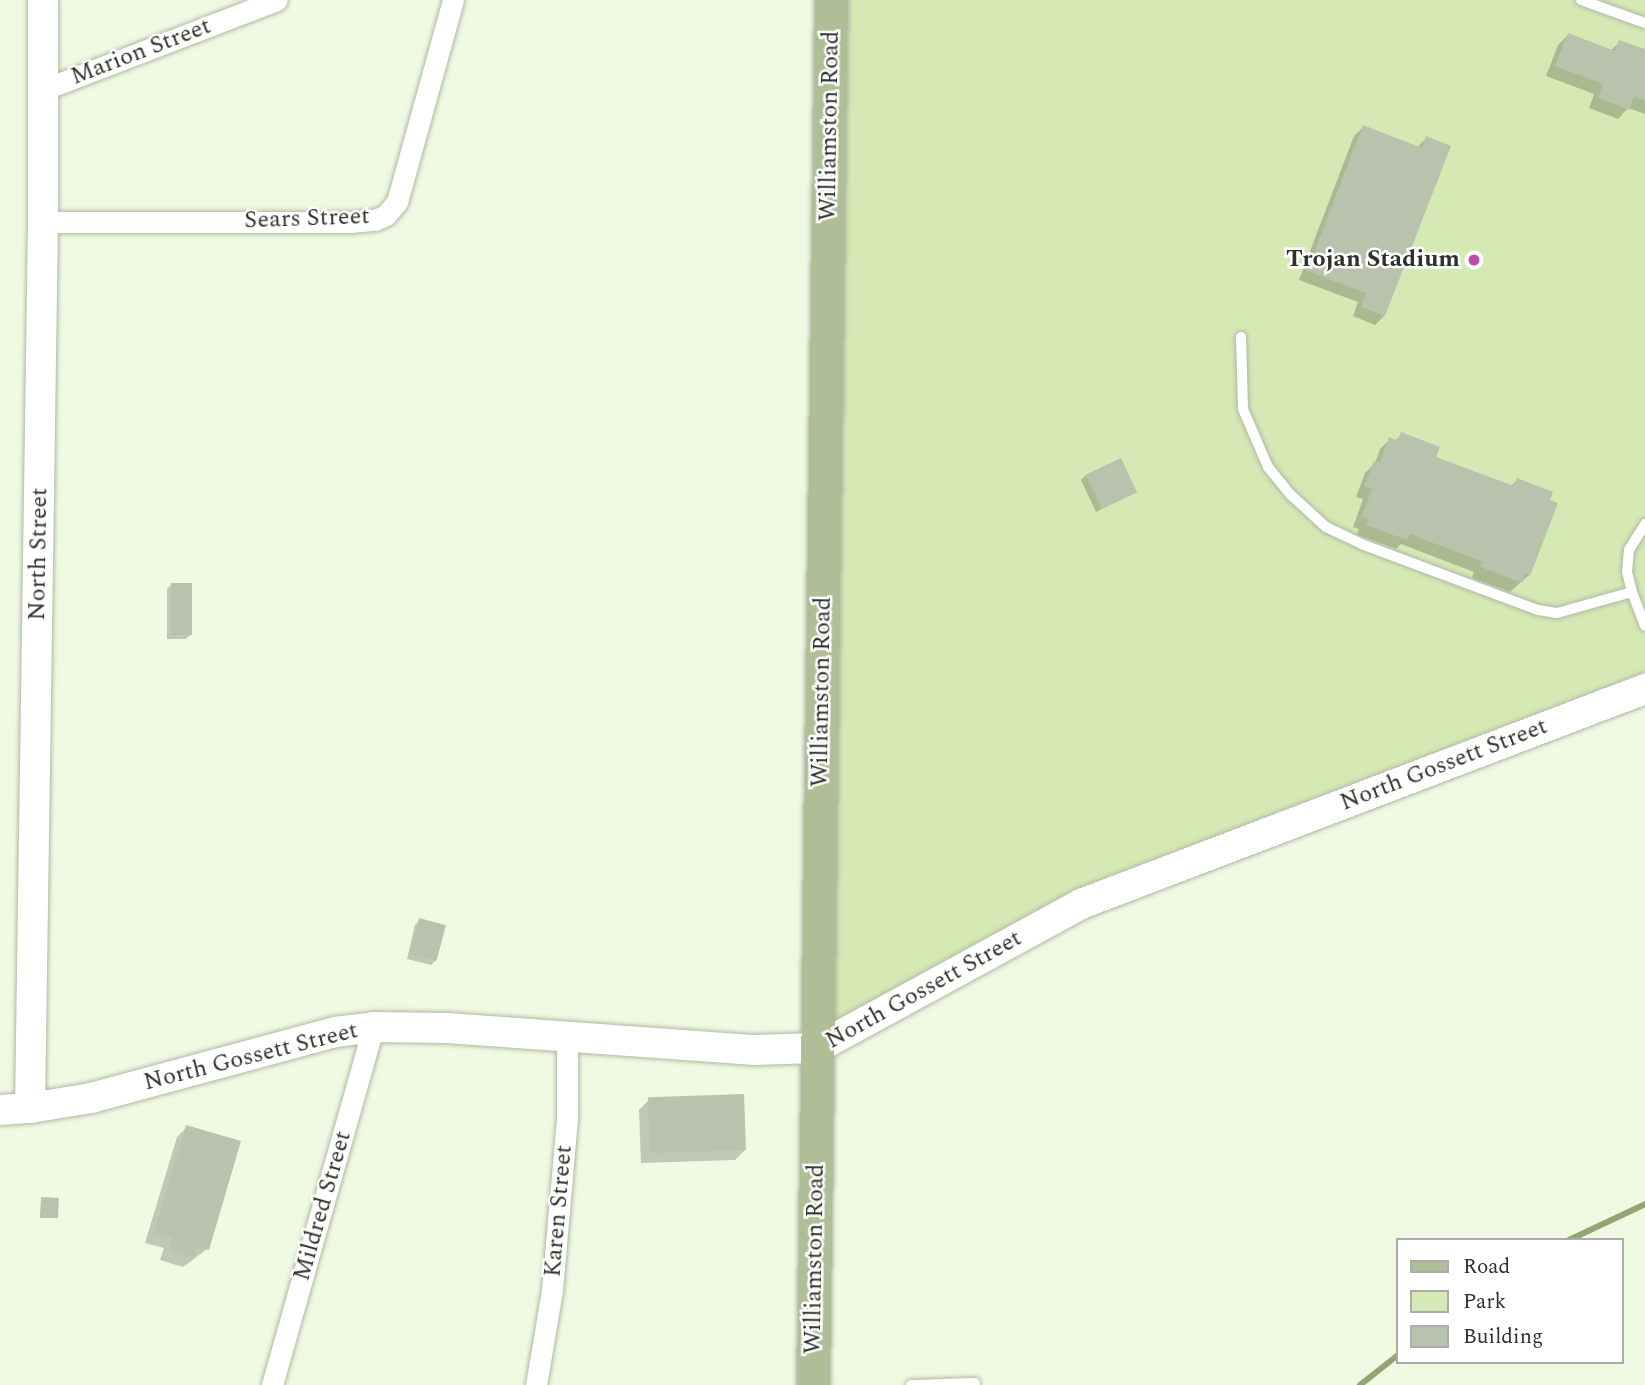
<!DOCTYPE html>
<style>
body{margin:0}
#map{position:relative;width:1645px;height:1385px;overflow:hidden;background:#f0fae3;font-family:Spectral,serif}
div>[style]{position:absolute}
.green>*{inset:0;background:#d5e9b5}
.shadow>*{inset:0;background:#0003}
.stream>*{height:6px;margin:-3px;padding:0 3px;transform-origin:3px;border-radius:3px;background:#92a572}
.building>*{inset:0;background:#b9c2ac;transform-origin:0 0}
.roads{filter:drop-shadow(0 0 2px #afb8a2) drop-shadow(0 0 2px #afb8a2)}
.lane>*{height:10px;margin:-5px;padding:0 5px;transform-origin:5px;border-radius:5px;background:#fff}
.street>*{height:21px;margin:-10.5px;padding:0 10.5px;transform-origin:10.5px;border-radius:10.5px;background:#fff}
.secondary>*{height:30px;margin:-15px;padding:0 15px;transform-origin:15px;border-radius:15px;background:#fff}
.primary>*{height:33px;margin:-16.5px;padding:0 16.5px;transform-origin:16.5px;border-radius:16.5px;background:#b0be97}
.dots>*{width:19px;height:19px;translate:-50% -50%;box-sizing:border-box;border:4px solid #fff;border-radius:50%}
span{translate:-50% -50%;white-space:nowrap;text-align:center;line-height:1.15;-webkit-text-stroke:5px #fff;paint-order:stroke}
.street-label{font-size:24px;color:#2f322a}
.poi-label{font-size:24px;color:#2f322a;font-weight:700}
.right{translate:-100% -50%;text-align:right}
.legend{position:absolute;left:1396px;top:1238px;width:228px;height:126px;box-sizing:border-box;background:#fff;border:2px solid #acadaa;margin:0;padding:9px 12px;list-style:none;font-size:21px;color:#2f322a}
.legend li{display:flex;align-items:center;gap:14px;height:35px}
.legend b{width:35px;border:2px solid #acadaa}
</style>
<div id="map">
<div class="green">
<i style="clip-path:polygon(831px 0,1645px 0,1645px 672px,1091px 883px,817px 1048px)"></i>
</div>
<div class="shadow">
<i style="clip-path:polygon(1568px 35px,1610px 51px,1620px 42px,1645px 51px,1645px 114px,1628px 108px,1618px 119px,1589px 108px,1594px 94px,1546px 76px,1558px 45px)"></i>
<i style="clip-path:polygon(1363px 127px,1417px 148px,1426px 138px,1384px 316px,1375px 325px,1353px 316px,1358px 302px,1299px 280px,1354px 136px)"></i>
<i style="clip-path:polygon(1402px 434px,1434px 458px,1510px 487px,1517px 480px,1529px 575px,1510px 592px,1472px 578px,1474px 572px,1401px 544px,1396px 549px,1357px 535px,1359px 529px,1353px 527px,1363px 499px,1356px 497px,1365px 473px,1375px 463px,1380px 449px,1390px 439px,1395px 441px)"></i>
<i style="clip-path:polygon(1086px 475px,1135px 492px,1096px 512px,1081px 480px)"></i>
<i style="clip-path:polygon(172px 584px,190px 635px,186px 639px,167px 639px,167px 589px)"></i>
<i style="clip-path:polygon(420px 920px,436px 960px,431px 965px,407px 959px,415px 925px)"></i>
<i style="clip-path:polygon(649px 1100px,745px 1150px,735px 1160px,641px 1163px,639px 1110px)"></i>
<i style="clip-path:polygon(187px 1127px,207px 1249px,183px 1267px,160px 1260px,164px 1248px,145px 1243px,177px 1137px)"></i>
<i style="clip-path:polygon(42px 1199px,57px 1216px,55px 1218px,40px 1218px)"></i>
</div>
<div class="stream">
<i style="left:1569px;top:1240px;width:84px;rotate:-25.3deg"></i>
<i style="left:1360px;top:1385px;width:48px;rotate:-38.3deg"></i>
</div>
<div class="building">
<i style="clip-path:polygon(1568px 33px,1615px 51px,1619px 40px,1645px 49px,1645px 101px,1634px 96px,1629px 110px,1598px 98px,1603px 84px,1555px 66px)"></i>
<i style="clip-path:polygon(1363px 125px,1422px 148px,1426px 136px,1451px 146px,1385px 316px,1361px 307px,1366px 293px,1307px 271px)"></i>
<i style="clip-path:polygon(1401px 432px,1440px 447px,1436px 457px,1514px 486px,1517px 478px,1553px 492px,1550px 500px,1558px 503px,1530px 576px,1525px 574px,1522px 583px,1481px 567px,1483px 562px,1410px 534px,1407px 540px,1366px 525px,1368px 519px,1362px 516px,1372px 489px,1364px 486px,1374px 461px,1380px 463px,1389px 437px,1398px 441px)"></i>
<i style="left:1121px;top:458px;width:38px;height:39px;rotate:65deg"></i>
<i style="left:171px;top:583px;width:21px;height:52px"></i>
<i style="left:419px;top:918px;width:28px;height:37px;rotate:15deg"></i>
<i style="left:744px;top:1094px;width:56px;height:96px;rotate:88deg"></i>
<i style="clip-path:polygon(186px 1125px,241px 1141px,209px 1250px,198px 1247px,195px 1257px,169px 1250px,173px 1238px,154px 1233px)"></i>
<i style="left:41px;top:1197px;width:18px;height:20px;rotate:3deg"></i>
</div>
<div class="roads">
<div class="lane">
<i style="left:1581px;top:0;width:68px;rotate:19.8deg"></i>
<i style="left:1241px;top:337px;width:72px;rotate:88.4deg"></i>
<i style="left:1243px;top:409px;width:63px;rotate:66.7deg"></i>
<i style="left:1268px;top:467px;width:36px;rotate:51deg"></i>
<i style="left:1291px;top:495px;width:47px;rotate:42.4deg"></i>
<i style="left:1326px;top:527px;width:42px;rotate:25.3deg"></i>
<i style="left:1364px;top:545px;width:186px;rotate:20.5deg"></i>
<i style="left:1538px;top:610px;width:19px;rotate:9deg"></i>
<i style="left:1557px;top:613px;width:78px;rotate:-15.6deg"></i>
<i style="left:1632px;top:592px;width:21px;rotate:-104deg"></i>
<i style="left:1627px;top:572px;width:22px;rotate:-85deg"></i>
<i style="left:1629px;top:550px;width:31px;rotate:-58deg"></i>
<i style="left:1632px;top:592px;width:36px;rotate:69deg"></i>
<i style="left:911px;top:1385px;width:64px;rotate:-1.8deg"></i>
</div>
<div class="street">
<i style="left:45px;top:89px;width:248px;rotate:-21deg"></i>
<i style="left:43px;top:222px;width:307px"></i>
<i style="left:350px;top:222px;width:25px;rotate:-5deg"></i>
<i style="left:375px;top:220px;width:12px;rotate:-24deg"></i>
<i style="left:386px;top:215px;width:17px;rotate:-50deg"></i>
<i style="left:397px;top:202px;width:210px;rotate:-74.5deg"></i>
<i style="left:272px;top:1385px;width:372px;rotate:-74.2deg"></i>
<i style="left:536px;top:1385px;width:96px;rotate:-80.4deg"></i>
<i style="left:552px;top:1290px;width:171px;rotate:-85deg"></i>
<i style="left:567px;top:1120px;width:84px;rotate:-90deg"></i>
</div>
<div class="secondary">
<i style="left:30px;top:1108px;width:886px;rotate:-89.16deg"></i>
<i style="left:43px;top:222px;width:222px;rotate:-90deg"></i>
<i style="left:0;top:1110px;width:30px;rotate:-4deg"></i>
<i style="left:30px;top:1108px;width:62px;rotate:-9.3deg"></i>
<i style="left:91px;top:1098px;width:253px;rotate:-15.1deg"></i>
<i style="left:335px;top:1032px;width:38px;rotate:-7deg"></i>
<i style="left:373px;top:1027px;width:74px;rotate:0.8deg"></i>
<i style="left:447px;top:1028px;width:309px;rotate:4.1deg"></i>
<i style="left:755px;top:1050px;width:62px;rotate:-1.8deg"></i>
<i style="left:817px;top:1048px;width:301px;rotate:-28.6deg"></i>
<i style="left:1081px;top:904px;width:604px;rotate:-20.87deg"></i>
</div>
<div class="primary">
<i style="left:813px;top:1385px;width:1385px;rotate:-89.26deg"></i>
</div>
</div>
<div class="dots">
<i style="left:1474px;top:260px;background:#be4da9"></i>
</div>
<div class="street-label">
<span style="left:141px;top:52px;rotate:-21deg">Marion Street</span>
<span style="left:830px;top:126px;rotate:-89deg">Williamston Road</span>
<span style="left:307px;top:219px;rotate:-2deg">Sears Street</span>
<span style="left:39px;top:554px;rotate:-89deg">North Street</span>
<span style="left:822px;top:692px;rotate:-89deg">Williamston Road</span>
<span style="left:1444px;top:765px;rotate:-21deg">North Gossett Street</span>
<span style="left:924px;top:990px;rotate:-29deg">North Gossett Street</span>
<span style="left:251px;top:1057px;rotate:-14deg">North Gossett Street</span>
<span style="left:323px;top:1206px;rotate:-74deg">Mildred Street</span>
<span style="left:559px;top:1211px;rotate:-85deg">Karen Street</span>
<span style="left:815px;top:1259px;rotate:-89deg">Williamston Road</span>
</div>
<div class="poi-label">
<span class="right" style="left:1460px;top:260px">Trojan Stadium</span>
</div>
<ul class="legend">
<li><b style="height:9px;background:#b0be97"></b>Road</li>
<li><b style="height:19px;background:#d5e9b5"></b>Park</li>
<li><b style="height:19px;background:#b9c2ac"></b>Building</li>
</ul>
</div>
